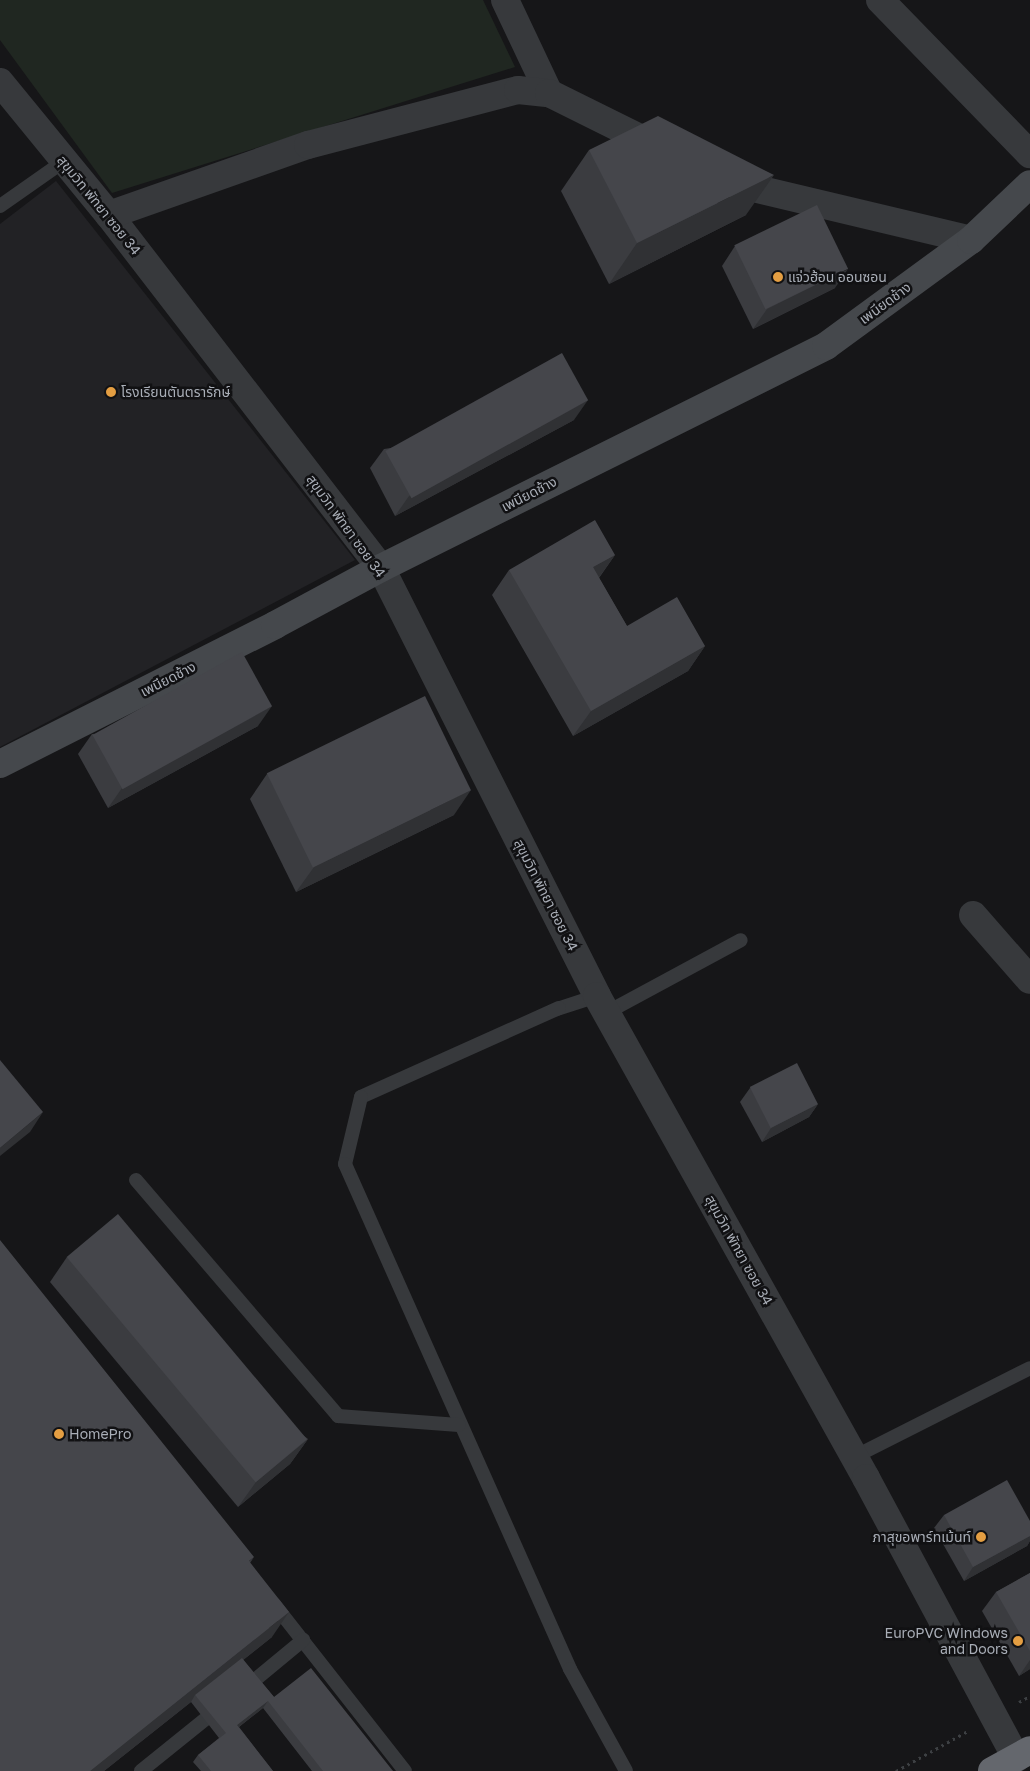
<!DOCTYPE html>
<meta charset="utf-8">
<style>
body{margin:0}
#map{position:relative;width:1030px;height:1771px;overflow:hidden;background:#161618;font-family:"Golos Text","Noto Sans Thai",sans-serif}
div>[style]{position:absolute}
.built>*{inset:0;background:#222225}
.green>*{inset:0;background:#202721}
.path>*{height:3px;margin-top:-1.5px;transform-origin:0;background:repeating-linear-gradient(90deg,#3d4043 0 2.5px,transparent 0 6.5px)}
.lane>*{height:14px;margin:-7px;padding:0 7px;transform-origin:7px;border-radius:7px;background:#37393c}
.street>*{height:28px;margin:-14px;padding:0 14px;transform-origin:14px;border-radius:14px;background:#37393c}
.secondary>*{height:28px;margin:-14px;padding:0 14px;transform-origin:14px;border-radius:14px;background:#45484c}
.highway>*{height:28px;margin:-14px;padding:0 14px;transform-origin:14px;border-radius:14px;background:#64676d}
.wall>*{inset:0;background:#3b3c40}
.shaded-wall>*{inset:0;background:#303134}
.building>*{inset:0;background:#45464b;transform-origin:0 0}
.dots>*{width:14px;height:14px;translate:-50% -50%;box-sizing:border-box;border:2px solid #111113;border-radius:50%}
span{translate:-50% -50%;white-space:nowrap;text-align:center;line-height:1.15;-webkit-text-stroke:5px #111113;paint-order:stroke}
.street-label{font-size:14px;color:#a9aeb7}
.poi-label{font-size:14px;color:#a9aeb7}
.left{translate:0 -50%;text-align:left}
.right{translate:-100% -50%;text-align:right}
</style>
<div id="map">
<div class="built">
<i style="clip-path:polygon(56px 181px,355px 560px,0 747px,0 224px)"></i>
</div>
<div class="green">
<i style="clip-path:polygon(0 0,483px 0,515px 67px,112px 193px,0 40px)"></i>
</div>
<div class="path">
<i style="left:1019px;top:1702px;width:13px;rotate:-29deg"></i>
<i style="left:896px;top:1771px;width:82px;rotate:-29.1deg"></i>
</div>
<div class="lane">
<i style="left:0;top:206px;width:78px;rotate:-35.1deg"></i>
<i style="left:597px;top:996px;width:40px;rotate:162deg"></i>
<i style="left:559px;top:1008px;width:217px;rotate:155.8deg"></i>
<i style="left:361px;top:1097px;width:69px;rotate:103.4deg"></i>
<i style="left:345px;top:1164px;width:553px;rotate:65.98deg"></i>
<i style="left:570px;top:1669px;width:116px;rotate:61.2deg"></i>
<i style="left:606px;top:1013px;width:153px;rotate:-28.4deg"></i>
<i style="left:136px;top:1180px;width:311px;rotate:49.4deg"></i>
<i style="left:338px;top:1416px;width:121px;rotate:4.3deg"></i>
<i style="left:854px;top:1457px;width:197px;rotate:-26.8deg"></i>
<i style="left:274px;top:1604px;width:212px;rotate:51.9deg"></i>
<i style="left:244px;top:1689px;width:77px;rotate:-39.7deg"></i>
<i style="left:141px;top:1771px;width:100px;rotate:-38.9deg"></i>
</div>
<div class="street">
<i style="left:505px;top:0;width:103px;rotate:64.7deg"></i>
<i style="left:880px;top:0;width:215px;rotate:45.8deg"></i>
<i style="left:0;top:82px;width:172px;rotate:50.7deg"></i>
<i style="left:109px;top:215px;width:446px;rotate:52.4deg"></i>
<i style="left:381px;top:568px;width:479px;rotate:63.2deg"></i>
<i style="left:597px;top:996px;width:552px;rotate:60.83deg"></i>
<i style="left:866px;top:1478px;width:318px;rotate:61.8deg"></i>
<i style="left:728px;top:182px;width:250px;rotate:13.4deg"></i>
<i style="left:109px;top:215px;width:211px;rotate:-19.4deg"></i>
<i style="left:308px;top:145px;width:217px;rotate:-14.7deg"></i>
<i style="left:518px;top:90px;width:31px;rotate:6deg"></i>
<i style="left:549px;top:93px;width:124px;rotate:26.4deg"></i>
<i style="left:973px;top:915px;width:86px;rotate:48.8deg"></i>
</div>
<div class="secondary">
<i style="left:0;top:764px;width:308px;rotate:-26.8deg"></i>
<i style="left:275px;top:625px;width:120px;rotate:-28.3deg"></i>
<i style="left:381px;top:568px;width:497px;rotate:-26.5deg"></i>
<i style="left:826px;top:346px;width:180px;rotate:-36.2deg"></i>
<i style="left:971px;top:240px;width:81px;rotate:-43.5deg"></i>
</div>
<div class="highway">
<i style="left:992px;top:1771px;width:43px;rotate:-28.9deg"></i>
</div>
<div class="wall">
<i style="clip-path:polygon(589px 150px,746px 215px,609px 284px,561px 191px)"></i>
<i style="clip-path:polygon(735px 246px,835px 288px,753px 329px,722px 266px)"></i>
<i style="clip-path:polygon(574px 420px,395px 516px,370px 468px,384px 449px)"></i>
<i style="clip-path:polygon(615px 555px,599px 578px,627px 626px,705px 646px,688px 671px,573px 736px,492px 595px,509px 570px)"></i>
<i style="clip-path:polygon(258px 726px,108px 808px,78px 754px,92px 734px)"></i>
<i style="clip-path:polygon(267px 774px,454px 815px,296px 892px,250px 799px)"></i>
<i style="clip-path:polygon(750px 1088px,818px 1104px,809px 1117px,762px 1142px,740px 1102px)"></i>
<i style="clip-path:polygon(67px 1257px,308px 1439px,290px 1464px,238px 1507px,50px 1282px)"></i>
<i style="clip-path:polygon(944px 1515px,1030px 1521px,1030px 1541px,1027px 1546px,964px 1581px,934px 1528px)"></i>
<i style="clip-path:polygon(254px 1557px,250px 1563px,272px 1637px,243px 1660px,274px 1697px,393px 1771px,312px 1771px,263px 1708px,239px 1727px,273px 1771px,201px 1771px,193px 1762px,198px 1755px,219px 1738px,191px 1702px,104px 1771px,0 1771px)"></i>
<i style="clip-path:polygon(1030px 1573px,1030px 1669px,1019px 1676px,982px 1611px,996px 1592px)"></i>
</div>
<div class="shaded-wall">
<i style="clip-path:polygon(774px 175px,746px 215px,609px 284px,637px 243px)"></i>
<i style="clip-path:polygon(848px 269px,835px 288px,753px 329px,767px 309px)"></i>
<i style="clip-path:polygon(588px 400px,574px 420px,395px 516px,409px 496px)"></i>
<i style="clip-path:polygon(615px 555px,597px 580px,593px 567px)"></i>
<i style="clip-path:polygon(705px 646px,688px 671px,573px 736px,591px 711px)"></i>
<i style="clip-path:polygon(272px 706px,258px 726px,108px 808px,122px 788px)"></i>
<i style="clip-path:polygon(471px 790px,454px 815px,296px 892px,314px 867px)"></i>
<i style="clip-path:polygon(818px 1104px,809px 1117px,762px 1142px,771px 1128px)"></i>
<i style="clip-path:polygon(43px 1112px,30px 1132px,0 1156px,0 1148px)"></i>
<i style="clip-path:polygon(308px 1439px,290px 1464px,238px 1507px,256px 1482px)"></i>
<i style="clip-path:polygon(1030px 1536px,1030px 1541px,1027px 1546px,964px 1581px,973px 1567px)"></i>
<i style="clip-path:polygon(289px 1612px,272px 1637px,197px 1697px,195px 1695px,191px 1702px,104px 1771px,90px 1771px)"></i>
<i style="clip-path:polygon(1030px 1660px,1030px 1669px,1019px 1676px)"></i>
<i style="clip-path:polygon(268px 1701px,263px 1708px,232px 1732px,237px 1725px)"></i>
</div>
<div class="building">
<i style="clip-path:polygon(658px 116px,774px 175px,637px 243px,589px 150px)"></i>
<i style="left:817px;top:205px;width:71px;height:92px;rotate:64deg"></i>
<i style="left:562px;top:353px;width:54px;height:202px;rotate:61deg"></i>
<i style="clip-path:polygon(595px 520px,615px 555px,593px 567px,627px 626px,677px 597px,705px 646px,591px 711px,509px 570px)"></i>
<i style="left:242px;top:652px;width:62px;height:171px;rotate:61deg"></i>
<i style="left:425px;top:696px;width:105px;height:176px;rotate:64deg"></i>
<i style="clip-path:polygon(0 1060px,43px 1112px,0 1148px)"></i>
<i style="left:797px;top:1063px;width:46px;height:53px;rotate:63deg"></i>
<i style="left:118px;top:1214px;width:294px;height:67px;rotate:50deg"></i>
<i style="clip-path:polygon(0 1240px,254px 1557px,249px 1561px,289px 1612px,90px 1771px,0 1771px)"></i>
<i style="clip-path:polygon(1007px 1480px,1030px 1521px,1030px 1536px,973px 1567px,944px 1515px)"></i>
<i style="clip-path:polygon(1030px 1573px,1030px 1651px,996px 1592px)"></i>
<i style="clip-path:polygon(242px 1658px,274px 1697px,311px 1668px,393px 1771px,323px 1771px,268px 1701px,237px 1725px,273px 1771px,211px 1771px,198px 1755px,226px 1733px,195px 1695px)"></i>
</div>
<div class="dots">
<i style="left:778px;top:277px;background:#e49e42"></i>
<i style="left:111px;top:392px;background:#e49e42"></i>
<i style="left:59px;top:1434px;background:#e49e42"></i>
<i style="left:981px;top:1537px;background:#e49e42"></i>
<i style="left:1018px;top:1641px;background:#e49e42"></i>
</div>
<div class="street-label">
<span style="left:99px;top:205px;rotate:51deg">สุขุมวิท พัทยา ซอย 34</span>
<span style="left:885px;top:303px;rotate:-36deg">เพนียดช้าง</span>
<span style="left:529px;top:494px;rotate:-27deg">เพนียดช้าง</span>
<span style="left:346px;top:526px;rotate:54deg">สุขุมวิท พัทยา ซอย 34</span>
<span style="left:168px;top:679px;rotate:-27deg">เพนียดช้าง</span>
<span style="left:546px;top:895px;rotate:63deg">สุขุมวิท พัทยา ซอย 34</span>
<span style="left:739px;top:1250px;rotate:61deg">สุขุมวิท พัทยา ซอย 34</span>
</div>
<div class="poi-label">
<span class="left" style="left:788px;top:277px">แจ่วฮ้อน ออนซอน</span>
<span class="left" style="left:121px;top:392px">โรงเรียนตันตรารักษ์</span>
<span class="left" style="left:69px;top:1434px">HomePro</span>
<span class="right" style="left:971px;top:1537px">ภาสุขอพาร์ทเม้นท์</span>
<span class="right" style="left:1008px;top:1641px">EuroPVC Windows<br>and Doors</span>
</div>
</div>
